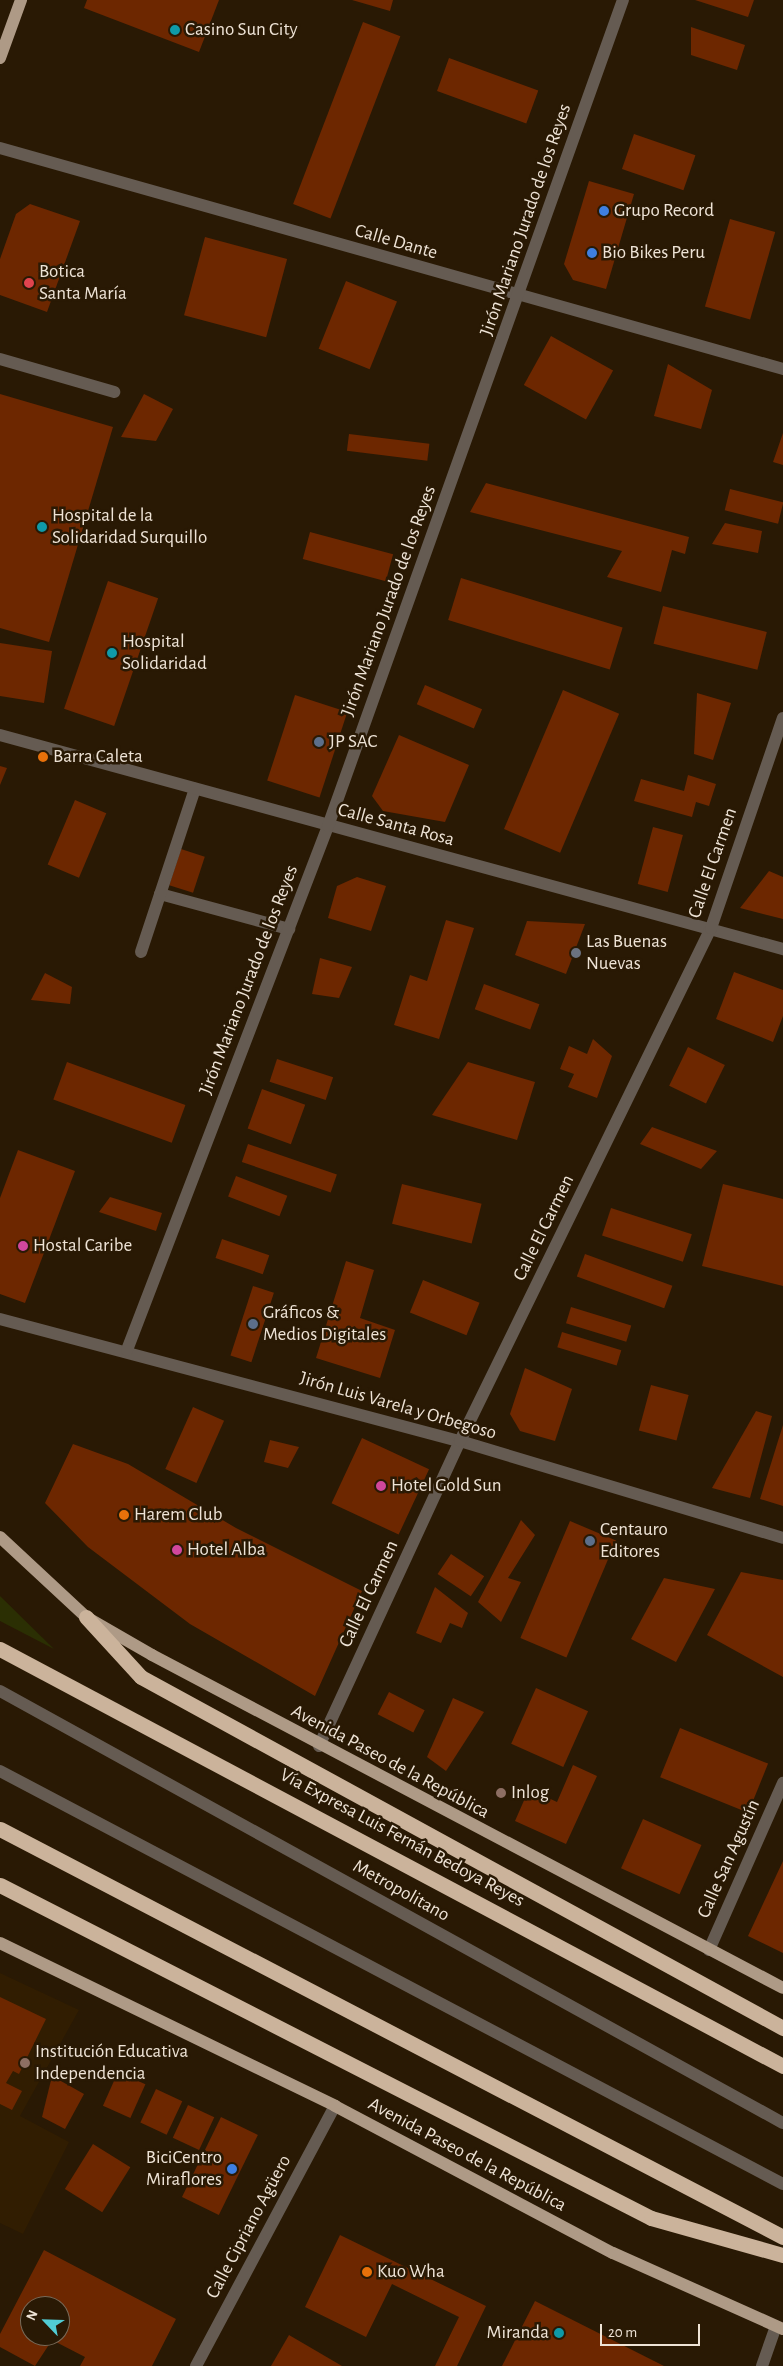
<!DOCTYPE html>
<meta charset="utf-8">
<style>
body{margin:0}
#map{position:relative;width:783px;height:2366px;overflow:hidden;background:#291904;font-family:"Alegreya Sans",sans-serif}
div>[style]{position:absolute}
.built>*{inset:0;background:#311d01}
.green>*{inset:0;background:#2b2f03}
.building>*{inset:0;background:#6d2700;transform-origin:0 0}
.lane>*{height:12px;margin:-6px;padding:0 6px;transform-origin:6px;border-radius:6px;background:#655b52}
.street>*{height:12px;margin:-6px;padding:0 6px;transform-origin:6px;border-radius:6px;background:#655b52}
.primary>*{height:12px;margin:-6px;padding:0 6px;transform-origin:6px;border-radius:6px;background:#ae9a86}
.highway>*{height:15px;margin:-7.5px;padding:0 7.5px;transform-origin:7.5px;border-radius:7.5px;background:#cbb39b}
.dots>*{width:14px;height:14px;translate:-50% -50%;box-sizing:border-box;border:2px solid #291904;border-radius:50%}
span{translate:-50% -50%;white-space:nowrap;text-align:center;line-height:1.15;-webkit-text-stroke:5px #291904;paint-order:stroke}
.poi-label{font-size:19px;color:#eee3d6}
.left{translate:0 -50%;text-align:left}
.right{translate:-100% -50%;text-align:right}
.street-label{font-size:19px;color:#eee3d6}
.north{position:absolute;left:20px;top:2296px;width:50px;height:50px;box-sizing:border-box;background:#291904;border:1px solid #786a58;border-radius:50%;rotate:294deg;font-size:14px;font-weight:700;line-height:20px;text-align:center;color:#eee3d6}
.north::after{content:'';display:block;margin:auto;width:18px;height:22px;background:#51ccd4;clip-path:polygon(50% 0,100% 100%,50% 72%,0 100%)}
.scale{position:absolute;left:600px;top:2324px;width:100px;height:22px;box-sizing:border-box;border:2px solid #eee3d6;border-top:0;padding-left:6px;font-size:15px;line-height:18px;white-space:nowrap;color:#eee3d6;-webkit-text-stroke:4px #291904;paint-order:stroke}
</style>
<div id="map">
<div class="built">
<i style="clip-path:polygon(0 1973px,79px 2010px,20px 2116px,69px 2142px,23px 2234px,0 2223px)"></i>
</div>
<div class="green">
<i style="clip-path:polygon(0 1596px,54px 1649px,0 1621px)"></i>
</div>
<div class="building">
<i style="clip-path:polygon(87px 0,219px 0,199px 52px,84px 8px)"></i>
<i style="clip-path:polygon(352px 0,393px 0,390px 11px)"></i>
<i style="clip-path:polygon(695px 0,754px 0,748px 17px)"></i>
<i style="left:363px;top:22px;width:40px;height:195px;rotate:21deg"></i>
<i style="clip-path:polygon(691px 27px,745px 45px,737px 70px,691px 55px)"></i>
<i style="left:449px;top:58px;width:95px;height:35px;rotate:20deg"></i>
<i style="left:634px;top:134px;width:65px;height:37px;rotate:19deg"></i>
<i style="clip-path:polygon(589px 181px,634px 194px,606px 289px,573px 280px,564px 264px)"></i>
<i style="clip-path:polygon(30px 204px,80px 221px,47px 312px,0 295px,0 259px,16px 214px)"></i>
<i style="left:730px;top:219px;width:47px;height:91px;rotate:16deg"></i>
<i style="left:205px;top:237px;width:85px;height:81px;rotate:15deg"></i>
<i style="left:346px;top:281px;width:55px;height:73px;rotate:22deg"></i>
<i style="left:551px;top:336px;width:71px;height:56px;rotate:29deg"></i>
<i style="clip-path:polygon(668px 364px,712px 390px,701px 429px,654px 416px)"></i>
<i style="clip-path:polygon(0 394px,113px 427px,49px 642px,0 628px)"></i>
<i style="clip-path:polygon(144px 394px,173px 409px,156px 441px,121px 437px)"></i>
<i style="clip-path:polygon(783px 433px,783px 465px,773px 462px)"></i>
<i style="left:349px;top:434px;width:81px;height:17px;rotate:7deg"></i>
<i style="clip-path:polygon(486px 483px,689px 537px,685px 554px,672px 550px,661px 592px,607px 577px,622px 551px,470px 512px)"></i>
<i style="left:730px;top:489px;width:55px;height:22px;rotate:14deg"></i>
<i style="clip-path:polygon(725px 523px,762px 531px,758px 553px,712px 544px)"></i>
<i style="left:310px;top:532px;width:86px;height:28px;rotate:15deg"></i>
<i style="left:461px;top:578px;width:169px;height:44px;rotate:17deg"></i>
<i style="left:108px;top:581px;width:53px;height:135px;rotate:19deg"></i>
<i style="left:663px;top:606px;width:107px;height:39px;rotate:14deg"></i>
<i style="clip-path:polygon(0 643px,52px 651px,44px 703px,0 696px)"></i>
<i style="left:425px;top:685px;width:62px;height:21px;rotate:23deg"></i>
<i style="left:563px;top:690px;width:61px;height:151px;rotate:23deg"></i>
<i style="clip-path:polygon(697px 693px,731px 703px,713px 760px,694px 754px)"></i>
<i style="left:295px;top:695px;width:55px;height:90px;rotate:18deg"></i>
<i style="clip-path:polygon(399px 735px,469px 765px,445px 822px,383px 811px,372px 796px)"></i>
<i style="clip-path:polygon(0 766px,7px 768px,0 785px)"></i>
<i style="clip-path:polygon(688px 775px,716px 784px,709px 806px,696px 802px,692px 817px,634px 801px,641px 779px,684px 791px)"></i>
<i style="left:75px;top:800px;width:34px;height:70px;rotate:23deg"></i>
<i style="left:653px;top:827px;width:31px;height:59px;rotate:15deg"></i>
<i style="left:181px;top:849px;width:25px;height:38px;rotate:18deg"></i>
<i style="clip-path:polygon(769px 871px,783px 877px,783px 919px,740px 908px)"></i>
<i style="clip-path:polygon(357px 877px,386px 886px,371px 931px,328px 918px,337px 886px)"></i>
<i style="clip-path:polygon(446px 920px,474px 928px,439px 1039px,394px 1025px,410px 975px,427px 981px)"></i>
<i style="clip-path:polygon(527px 921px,585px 924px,566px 974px,515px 955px)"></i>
<i style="clip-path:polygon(320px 958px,352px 967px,339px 998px,312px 994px)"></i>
<i style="clip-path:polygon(734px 972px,783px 990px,783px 1016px,773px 1042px,716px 1019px)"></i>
<i style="clip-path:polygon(45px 973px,72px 987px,70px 1004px,31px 1000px)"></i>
<i style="left:484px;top:984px;width:59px;height:27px;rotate:20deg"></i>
<i style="clip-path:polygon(593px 1039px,612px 1056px,597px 1098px,568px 1087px,574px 1074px,560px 1069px,569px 1046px,587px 1054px)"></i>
<i style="left:688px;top:1047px;width:41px;height:43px;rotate:26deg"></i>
<i style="left:277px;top:1059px;width:59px;height:24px;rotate:18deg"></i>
<i style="left:67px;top:1062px;width:126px;height:40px;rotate:20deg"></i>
<i style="clip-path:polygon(468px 1062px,535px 1082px,517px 1140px,432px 1115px)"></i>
<i style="left:262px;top:1089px;width:46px;height:42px;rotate:20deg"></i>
<i style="clip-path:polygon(652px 1127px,717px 1151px,701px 1169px,640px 1144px)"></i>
<i style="left:248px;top:1144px;width:94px;height:19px;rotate:19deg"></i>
<i style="clip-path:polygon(18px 1150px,75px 1171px,25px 1303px,0 1294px,0 1198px)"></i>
<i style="left:236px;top:1176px;width:55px;height:22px;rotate:21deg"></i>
<i style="left:402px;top:1184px;width:82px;height:41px;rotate:14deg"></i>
<i style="clip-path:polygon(723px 1184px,783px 1199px,783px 1286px,702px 1266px)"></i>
<i style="clip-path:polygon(110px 1197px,162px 1213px,156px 1231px,99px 1212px)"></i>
<i style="left:611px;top:1208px;width:85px;height:29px;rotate:18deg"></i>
<i style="left:222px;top:1239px;width:50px;height:20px;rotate:19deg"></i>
<i style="left:585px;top:1254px;width:93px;height:24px;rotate:20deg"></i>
<i style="clip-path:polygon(346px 1261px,374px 1270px,360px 1318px,395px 1330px,380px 1378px,316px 1358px)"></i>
<i style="left:423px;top:1280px;width:61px;height:35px;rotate:22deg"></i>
<i style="left:253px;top:1286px;width:22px;height:73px;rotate:18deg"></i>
<i style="left:571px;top:1307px;width:63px;height:17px;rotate:17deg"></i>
<i style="left:562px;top:1332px;width:62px;height:16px;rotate:17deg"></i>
<i style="clip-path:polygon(525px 1368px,572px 1389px,555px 1441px,520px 1431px,510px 1414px)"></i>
<i style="left:651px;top:1385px;width:39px;height:47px;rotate:15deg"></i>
<i style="left:193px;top:1407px;width:34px;height:68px;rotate:24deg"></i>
<i style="clip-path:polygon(756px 1411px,772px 1416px,750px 1498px,712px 1488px)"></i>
<i style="clip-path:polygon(783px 1425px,783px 1506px,760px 1499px)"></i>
<i style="left:362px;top:1438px;width:74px;height:72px;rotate:25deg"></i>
<i style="clip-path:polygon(270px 1440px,299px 1447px,288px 1468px,264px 1462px)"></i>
<i style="clip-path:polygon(73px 1444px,128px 1464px,236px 1528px,362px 1591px,315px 1696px,190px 1624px,88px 1547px,45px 1503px)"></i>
<i style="clip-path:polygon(521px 1520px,535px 1535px,508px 1578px,521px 1582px,501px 1622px,478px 1602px)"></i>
<i style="left:570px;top:1521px;width:50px;height:127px;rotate:23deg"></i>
<i style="left:451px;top:1554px;width:40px;height:24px;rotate:34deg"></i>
<i style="clip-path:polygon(741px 1572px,783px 1580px,783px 1677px,707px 1635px)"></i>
<i style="clip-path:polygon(664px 1578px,715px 1589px,676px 1662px,631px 1639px)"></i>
<i style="clip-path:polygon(435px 1587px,468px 1613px,462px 1628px,450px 1623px,441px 1643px,416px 1633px)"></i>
<i style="left:536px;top:1688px;width:57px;height:61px;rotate:24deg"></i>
<i style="left:389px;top:1692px;width:40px;height:25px;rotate:27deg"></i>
<i style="clip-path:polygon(453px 1698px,484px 1712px,446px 1771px,427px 1757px)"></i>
<i style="left:680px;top:1728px;width:95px;height:53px;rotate:22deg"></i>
<i style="clip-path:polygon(573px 1765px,597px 1776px,566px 1844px,515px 1821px,529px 1789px,557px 1802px)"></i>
<i style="left:643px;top:1819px;width:64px;height:54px;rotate:24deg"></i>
<i style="clip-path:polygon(783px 1861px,783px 1953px,748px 1936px)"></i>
<i style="clip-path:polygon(0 1997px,46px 2019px,19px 2074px,13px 2071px,6px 2083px,22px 2091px,12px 2110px,0 2104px)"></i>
<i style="left:118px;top:2072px;width:30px;height:37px;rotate:24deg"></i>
<i style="clip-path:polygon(52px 2076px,84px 2094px,65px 2129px,42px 2117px)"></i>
<i style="left:156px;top:2089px;width:29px;height:37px;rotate:25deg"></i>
<i style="left:188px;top:2105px;width:29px;height:36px;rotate:25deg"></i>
<i style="left:221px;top:2117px;width:41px;height:89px;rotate:26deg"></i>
<i style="left:93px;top:2144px;width:44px;height:53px;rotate:32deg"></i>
<i style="clip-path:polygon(340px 2235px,486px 2306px,457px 2366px,435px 2366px,459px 2317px,392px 2284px,366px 2337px,305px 2307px)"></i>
<i style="clip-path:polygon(evenodd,44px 2250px,176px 2319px,152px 2366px,80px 2366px,85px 2357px,52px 2340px,35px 2366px,0 2347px,0 2334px,44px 2250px,30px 2306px,60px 2306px,60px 2336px,30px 2336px,30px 2306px)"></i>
<i style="clip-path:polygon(535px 2301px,664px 2366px,502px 2366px)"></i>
<i style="clip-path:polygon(289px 2335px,342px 2366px,271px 2366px)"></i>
</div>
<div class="lane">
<i style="left:0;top:359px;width:119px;rotate:16.1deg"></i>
<i style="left:160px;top:894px;width:134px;rotate:15.2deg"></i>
<i style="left:141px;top:952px;width:172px;rotate:-71.7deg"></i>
<i style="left:0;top:1691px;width:894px;rotate:28.89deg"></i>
<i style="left:0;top:1771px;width:885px;rotate:27.81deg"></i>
</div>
<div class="street">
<i style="left:0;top:148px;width:814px;rotate:15.76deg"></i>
<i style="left:0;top:735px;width:812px;rotate:15.29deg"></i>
<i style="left:0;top:1319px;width:476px;rotate:14.9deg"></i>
<i style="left:460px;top:1441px;width:337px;rotate:16.7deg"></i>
<i style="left:127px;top:1350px;width:561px;rotate:-69.01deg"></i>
<i style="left:328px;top:826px;width:877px;rotate:-70.35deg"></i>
<i style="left:319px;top:1746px;width:336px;rotate:-65.2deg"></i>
<i style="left:460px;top:1441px;width:571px;rotate:-63.93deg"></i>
<i style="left:711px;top:928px;width:222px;rotate:-71.1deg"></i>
<i style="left:709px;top:1950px;width:183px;rotate:-66.1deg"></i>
<i style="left:196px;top:2366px;width:295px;rotate:-61.9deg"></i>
<i style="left:762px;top:2366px;width:42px;rotate:-70.7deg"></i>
</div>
<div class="primary">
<i style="left:0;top:58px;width:62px;rotate:-70.1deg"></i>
<i style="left:0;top:1537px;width:117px;rotate:42.9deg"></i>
<i style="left:86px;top:1617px;width:76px;rotate:29.9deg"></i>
<i style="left:152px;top:1655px;width:713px;rotate:27.82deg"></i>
<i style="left:0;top:1943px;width:373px;rotate:25.9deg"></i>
<i style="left:335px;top:2106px;width:314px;rotate:27.9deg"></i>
<i style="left:613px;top:2253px;width:186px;rotate:24.1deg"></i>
</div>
<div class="highway">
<i style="left:86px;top:1617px;width:81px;rotate:47.5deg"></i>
<i style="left:141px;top:1677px;width:732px;rotate:28.67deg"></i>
<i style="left:0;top:1649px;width:887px;rotate:28.04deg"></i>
<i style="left:0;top:1829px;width:883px;rotate:27.52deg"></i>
<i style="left:0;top:1885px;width:731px;rotate:27.09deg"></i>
<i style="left:651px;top:2218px;width:137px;rotate:15.7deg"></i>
</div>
<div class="dots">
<i style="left:175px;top:30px;background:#0f9aa8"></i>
<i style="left:604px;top:211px;background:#3f7fe0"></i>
<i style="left:592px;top:253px;background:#3f7fe0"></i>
<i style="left:29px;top:283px;background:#e0444e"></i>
<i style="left:42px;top:527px;background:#0f9aa8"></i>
<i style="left:112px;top:653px;background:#0f9aa8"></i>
<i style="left:319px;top:742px;background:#5c6f8a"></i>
<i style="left:43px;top:757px;background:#e8710a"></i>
<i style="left:576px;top:953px;background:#6b7280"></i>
<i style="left:23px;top:1246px;background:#d1479c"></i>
<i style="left:253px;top:1324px;background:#5c6f8a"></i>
<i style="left:381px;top:1486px;background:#d1479c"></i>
<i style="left:124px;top:1515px;background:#e8710a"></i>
<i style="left:590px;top:1541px;background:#5c6f8a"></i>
<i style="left:177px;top:1550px;background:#d1479c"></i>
<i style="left:501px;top:1793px;background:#8d6e63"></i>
<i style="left:25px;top:2063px;background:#8d6e63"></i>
<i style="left:232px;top:2169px;background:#3f7fe0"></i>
<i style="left:367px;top:2272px;background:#e8710a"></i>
<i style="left:559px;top:2333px;background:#0f9aa8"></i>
</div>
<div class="poi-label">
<span class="left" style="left:185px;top:30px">Casino Sun City</span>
<span class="left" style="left:614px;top:211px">Grupo Record</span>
<span class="left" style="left:602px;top:253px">Bio Bikes Peru</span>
<span class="left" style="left:39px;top:283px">Botica<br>Santa María</span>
<span class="left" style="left:52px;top:527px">Hospital de la<br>Solidaridad Surquillo</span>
<span class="left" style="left:122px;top:653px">Hospital<br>Solidaridad</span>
<span class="left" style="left:329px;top:742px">JP SAC</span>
<span class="left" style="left:53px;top:757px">Barra Caleta</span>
<span class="left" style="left:586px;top:953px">Las Buenas<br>Nuevas</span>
<span class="left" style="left:33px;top:1246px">Hostal Caribe</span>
<span class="left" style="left:263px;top:1324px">Gráficos &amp;<br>Medios Digitales</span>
<span class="left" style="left:391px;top:1486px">Hotel Gold Sun</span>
<span class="left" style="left:134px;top:1515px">Harem Club</span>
<span class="left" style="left:600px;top:1541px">Centauro<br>Editores</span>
<span class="left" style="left:187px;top:1550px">Hotel Alba</span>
<span class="left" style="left:511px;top:1793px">Inlog</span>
<span class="left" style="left:35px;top:2063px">Institución Educativa<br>Independencia</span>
<span class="right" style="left:222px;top:2169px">BiciCentro<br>Miraflores</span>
<span class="left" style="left:377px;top:2272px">Kuo Wha</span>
<span class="right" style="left:549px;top:2333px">Miranda</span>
</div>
<div class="street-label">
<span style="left:526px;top:220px;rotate:-71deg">Jirón Mariano Jurado de los Reyes</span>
<span style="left:396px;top:242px;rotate:16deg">Calle Dante</span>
<span style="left:389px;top:601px;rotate:-70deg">Jirón Mariano Jurado de los Reyes</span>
<span style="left:396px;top:825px;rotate:15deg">Calle Santa Rosa</span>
<span style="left:713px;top:863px;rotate:-71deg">Calle El Carmen</span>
<span style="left:249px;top:980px;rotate:-69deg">Jirón Mariano Jurado de los Reyes</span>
<span style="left:544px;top:1228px;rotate:-64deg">Calle El Carmen</span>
<span style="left:398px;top:1406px;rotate:16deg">Jirón Luis Varela y Orbegoso</span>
<span style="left:369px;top:1594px;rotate:-65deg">Calle El Carmen</span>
<span style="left:390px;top:1762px;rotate:28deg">Avenida Paseo de la República</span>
<span style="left:402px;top:1838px;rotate:28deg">Vía Expresa Luis Fernán Bedoya Reyes</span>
<span style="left:729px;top:1859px;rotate:-66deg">Calle San Agustín</span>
<span style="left:401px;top:1891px;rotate:29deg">Metropolitano</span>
<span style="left:467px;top:2155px;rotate:28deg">Avenida Paseo de la República</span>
<span style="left:249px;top:2227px;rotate:-62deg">Calle Cipriano Agüero</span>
</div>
<div class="north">N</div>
<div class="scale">20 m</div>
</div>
